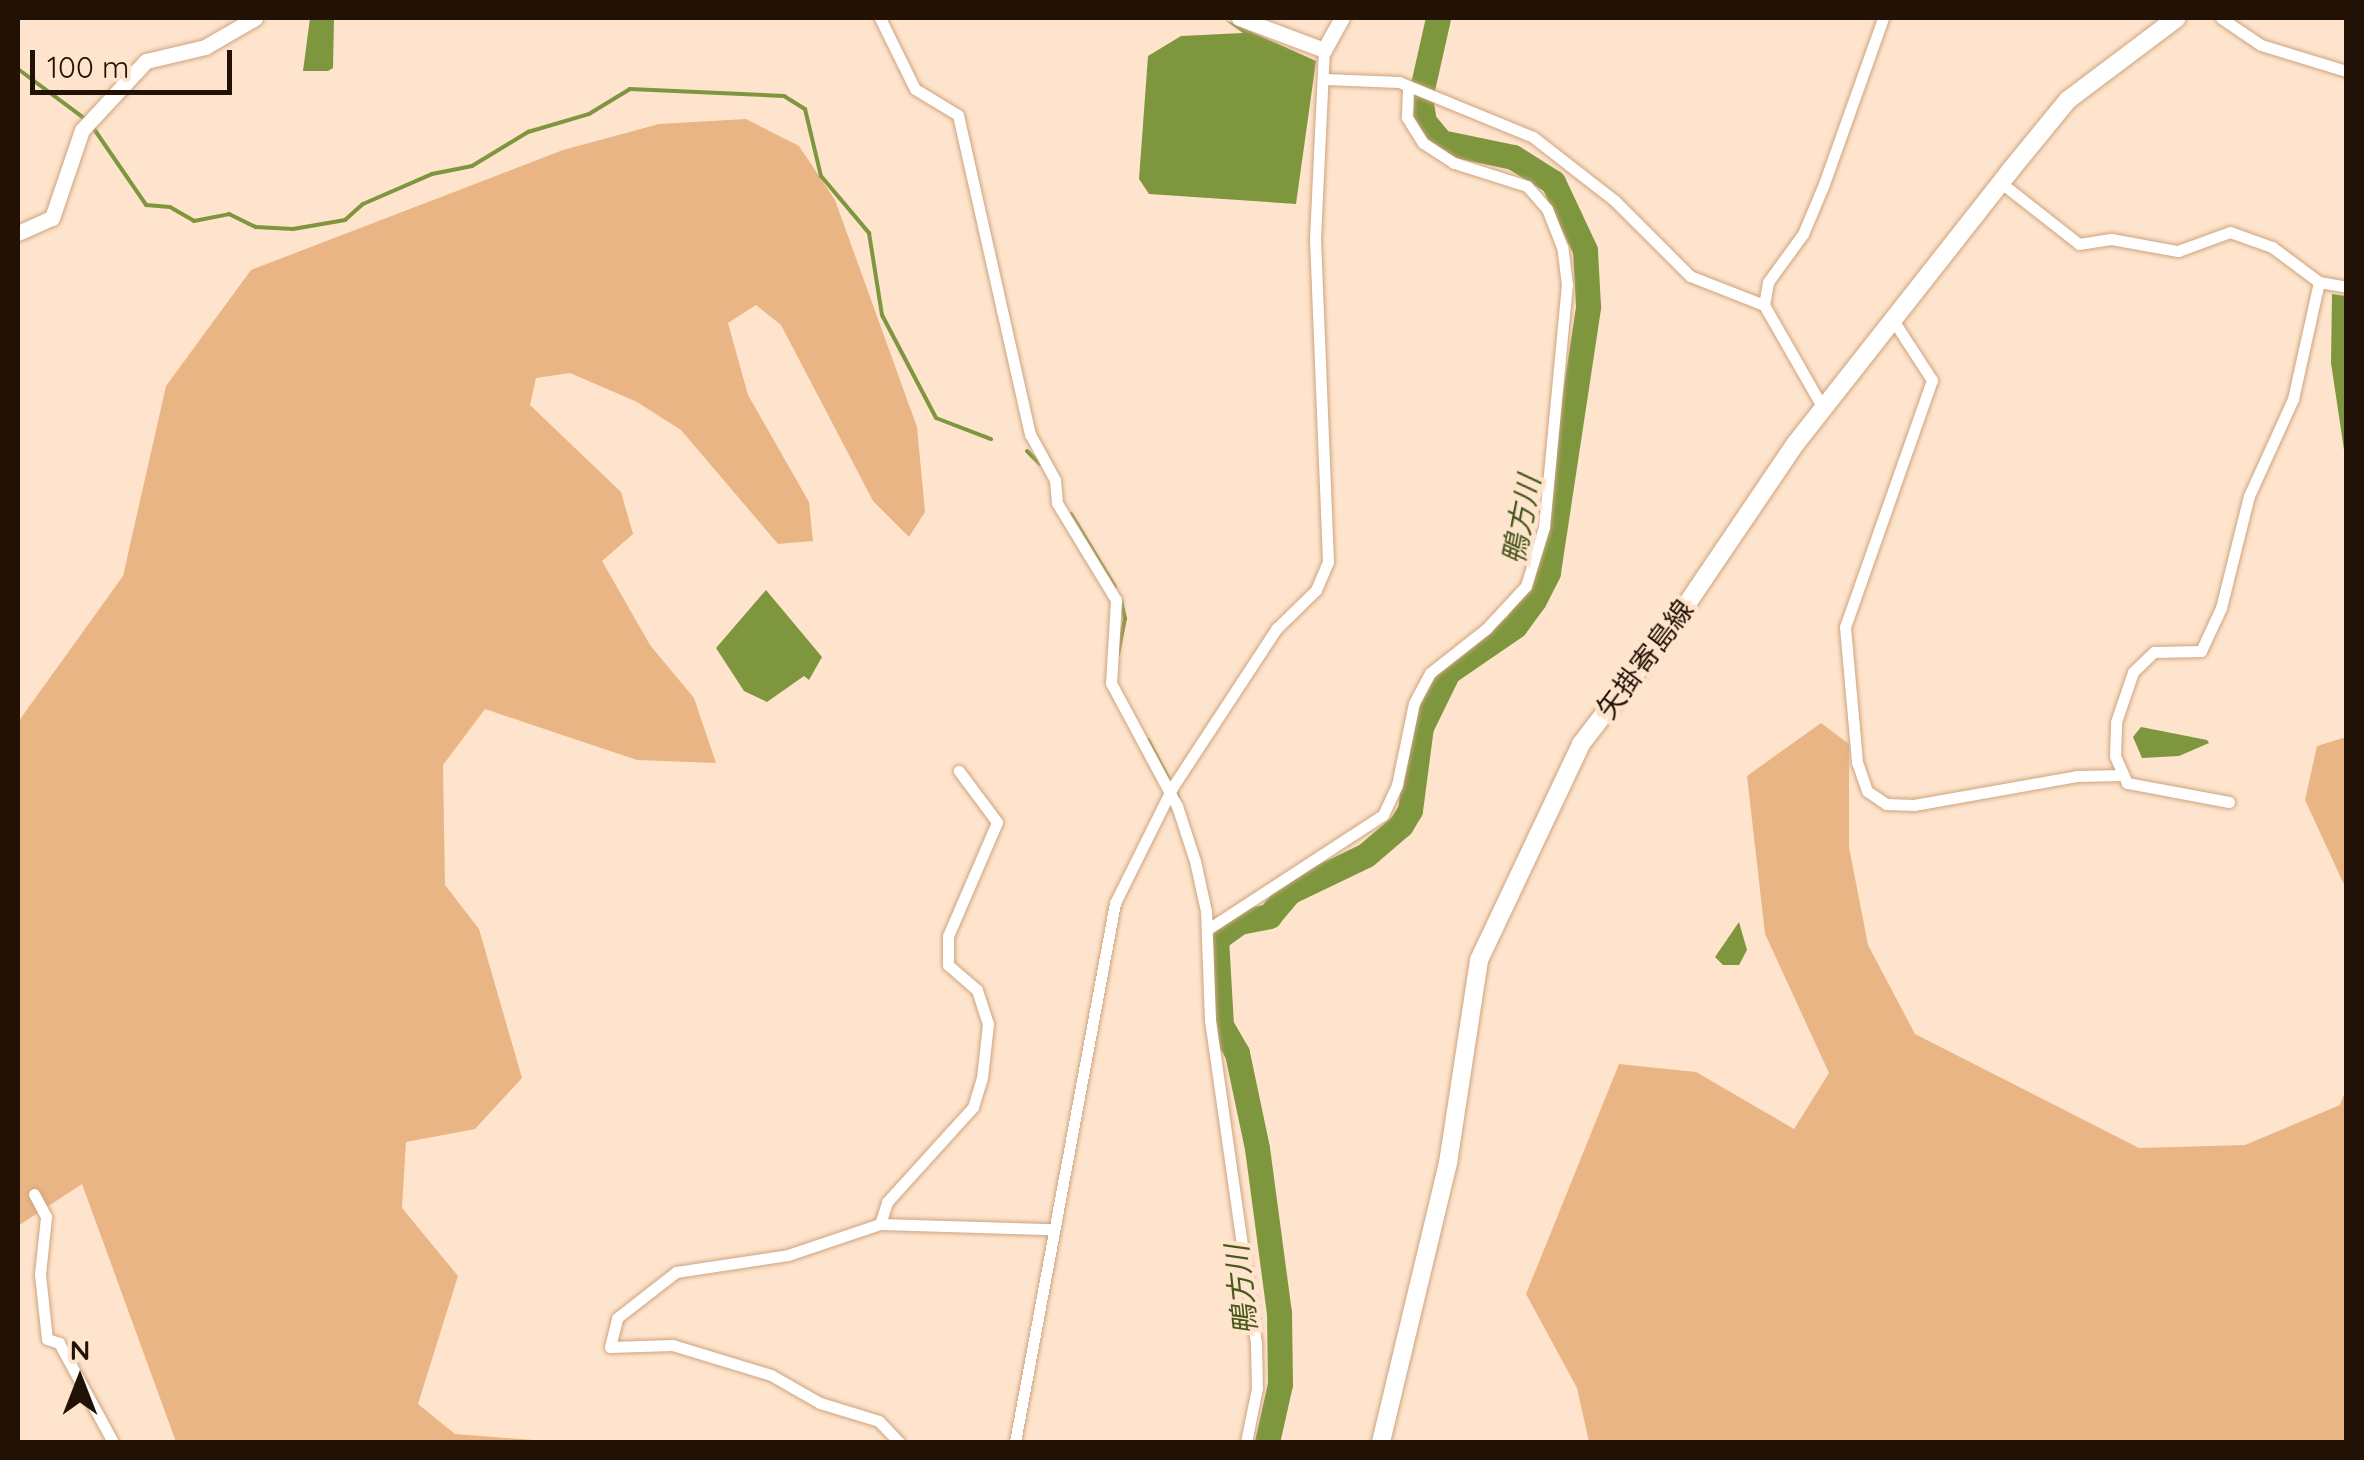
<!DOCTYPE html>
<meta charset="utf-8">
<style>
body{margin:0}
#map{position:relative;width:2364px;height:1460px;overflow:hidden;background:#ffe4cd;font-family:Quicksand,"Noto Sans JP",sans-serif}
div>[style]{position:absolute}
.green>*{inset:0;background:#eab585}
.water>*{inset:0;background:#7e963e}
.stream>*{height:4px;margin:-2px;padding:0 2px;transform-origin:2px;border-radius:2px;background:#7e963e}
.river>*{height:25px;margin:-12.5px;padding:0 12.5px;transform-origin:12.5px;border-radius:12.5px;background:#7e963e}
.roads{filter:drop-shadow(0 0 2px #cda47f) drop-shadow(0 0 2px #cda47f)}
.street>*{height:11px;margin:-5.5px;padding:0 5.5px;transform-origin:5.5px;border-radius:5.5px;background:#fff}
.secondary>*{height:15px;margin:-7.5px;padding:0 7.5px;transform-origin:7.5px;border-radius:7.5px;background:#fff}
.primary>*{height:18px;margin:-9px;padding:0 9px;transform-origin:9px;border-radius:9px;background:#fff}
span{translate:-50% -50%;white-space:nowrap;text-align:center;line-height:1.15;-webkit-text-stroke:9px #ffe4cd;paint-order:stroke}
.street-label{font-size:28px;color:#211205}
.water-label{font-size:30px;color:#49591b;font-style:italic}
.frame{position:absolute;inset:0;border:20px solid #211205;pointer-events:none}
.north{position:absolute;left:30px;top:1330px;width:100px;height:100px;-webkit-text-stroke:8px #ffe4cd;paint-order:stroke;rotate:0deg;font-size:28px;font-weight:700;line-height:40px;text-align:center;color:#211205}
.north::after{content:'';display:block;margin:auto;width:35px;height:45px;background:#211205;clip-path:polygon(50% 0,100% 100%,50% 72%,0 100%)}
.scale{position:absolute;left:30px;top:50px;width:202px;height:45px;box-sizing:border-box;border:5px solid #211205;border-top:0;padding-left:12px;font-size:30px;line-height:35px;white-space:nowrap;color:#211205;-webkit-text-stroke:8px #ffe4cd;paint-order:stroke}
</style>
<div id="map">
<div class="green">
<i style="clip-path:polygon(746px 119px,799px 146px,835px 200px,917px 427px,925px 512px,909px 537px,873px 501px,781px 325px,756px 305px,728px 323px,748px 395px,809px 502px,813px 541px,778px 544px,681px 430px,637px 402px,570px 373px,536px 378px,530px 405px,621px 492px,633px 534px,602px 561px,650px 645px,694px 698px,716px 763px,637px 760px,485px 709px,443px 765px,445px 885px,479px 929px,522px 1078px,475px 1129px,406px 1142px,402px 1208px,458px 1276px,418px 1404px,455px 1434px,559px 1442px,176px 1442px,82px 1184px,18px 1226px,18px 722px,123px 576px,166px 386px,251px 270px,563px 150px,659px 124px)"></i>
<i style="clip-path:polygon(1821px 723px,1849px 744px,1849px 847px,1868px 945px,1915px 1034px,2139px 1148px,2245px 1145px,2340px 1105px,2346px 1089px,2346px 1442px,1589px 1442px,1577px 1388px,1526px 1294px,1619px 1064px,1696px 1072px,1794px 1129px,1829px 1073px,1765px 934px,1747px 776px)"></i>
<i style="clip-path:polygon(2346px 737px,2346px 889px,2305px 800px,2317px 746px)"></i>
</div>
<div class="water">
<i style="clip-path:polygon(310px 18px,334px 18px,333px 68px,328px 71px,303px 71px)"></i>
<i style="clip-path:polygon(1225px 20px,1316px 61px,1296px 204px,1149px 194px,1139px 179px,1148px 56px,1181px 36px,1243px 33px)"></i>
<i style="clip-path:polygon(2332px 294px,2346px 296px,2346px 463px,2331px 363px)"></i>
<i style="clip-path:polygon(766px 590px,822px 657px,809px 680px,804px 676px,767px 702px,744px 691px,716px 648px)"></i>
<i style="clip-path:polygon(2141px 727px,2207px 740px,2209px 743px,2179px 756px,2142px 758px,2133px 737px)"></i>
<i style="clip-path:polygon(1739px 922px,1747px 950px,1739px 965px,1723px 965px,1715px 957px)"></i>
</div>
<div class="stream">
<i style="left:18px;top:69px;width:84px;rotate:36.7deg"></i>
<i style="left:92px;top:126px;width:96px;rotate:55.6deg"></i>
<i style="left:146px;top:205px;width:24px;rotate:5deg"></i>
<i style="left:170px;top:207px;width:28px;rotate:30deg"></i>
<i style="left:194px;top:221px;width:36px;rotate:-11deg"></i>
<i style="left:229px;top:214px;width:30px;rotate:26deg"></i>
<i style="left:256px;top:227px;width:37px;rotate:3deg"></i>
<i style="left:293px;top:229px;width:53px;rotate:-9.8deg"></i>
<i style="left:345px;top:220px;width:24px;rotate:-42deg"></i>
<i style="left:363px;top:204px;width:75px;rotate:-23.5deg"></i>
<i style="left:432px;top:174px;width:41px;rotate:-11.3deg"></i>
<i style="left:472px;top:166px;width:66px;rotate:-31.3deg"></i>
<i style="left:528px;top:132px;width:64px;rotate:-16.4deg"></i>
<i style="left:589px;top:114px;width:48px;rotate:-31.4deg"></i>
<i style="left:630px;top:89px;width:154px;rotate:2.6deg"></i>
<i style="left:784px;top:96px;width:25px;rotate:32deg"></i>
<i style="left:805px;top:109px;width:69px;rotate:76.6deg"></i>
<i style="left:821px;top:176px;width:75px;rotate:49.9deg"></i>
<i style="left:869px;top:233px;width:83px;rotate:81deg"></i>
<i style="left:882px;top:315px;width:116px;rotate:62.3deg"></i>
<i style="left:936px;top:418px;width:59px;rotate:20.9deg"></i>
<i style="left:1027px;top:451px;width:18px;rotate:45deg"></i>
<i style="left:1071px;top:514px;width:85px;rotate:58.9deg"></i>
<i style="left:1118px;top:654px;width:36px;rotate:-79deg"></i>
<i style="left:1125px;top:619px;width:19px;rotate:-102deg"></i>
<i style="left:1148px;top:740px;width:64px;rotate:62.2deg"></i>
<i style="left:1214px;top:927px;width:12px;rotate:81deg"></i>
</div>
<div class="river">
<i style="left:1267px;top:1442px;width:59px;rotate:-77.4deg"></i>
<i style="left:1280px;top:1384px;width:71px;rotate:-90.8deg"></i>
<i style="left:1279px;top:1313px;width:166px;rotate:-97.6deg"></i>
<i style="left:1257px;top:1148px;width:97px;rotate:-101.9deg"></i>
<i style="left:1237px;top:1053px;width:32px;rotate:-120deg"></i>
<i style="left:1221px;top:1025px;width:86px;rotate:-93.3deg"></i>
<i style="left:1216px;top:939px;width:29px;rotate:-36deg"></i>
<i style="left:1239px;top:922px;width:31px;rotate:-11deg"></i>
<i style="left:1269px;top:916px;width:31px;rotate:-50deg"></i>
<i style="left:1289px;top:892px;width:85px;rotate:-25.7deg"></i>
<i style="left:1366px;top:855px;width:46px;rotate:-40.6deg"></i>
<i style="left:1401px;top:825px;width:17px;rotate:-59deg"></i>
<i style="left:1410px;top:810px;width:84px;rotate:-82.5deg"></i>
<i style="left:1421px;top:727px;width:61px;rotate:-63.9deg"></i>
<i style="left:1448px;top:672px;width:81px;rotate:-34.5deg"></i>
<i style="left:1515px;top:626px;width:32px;rotate:-54deg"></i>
<i style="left:1534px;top:600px;width:31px;rotate:-63deg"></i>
<i style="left:1548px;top:572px;width:269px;rotate:-81.4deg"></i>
<i style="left:1588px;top:306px;width:56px;rotate:-93.1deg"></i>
<i style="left:1585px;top:250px;width:75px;rotate:-115.2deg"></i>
<i style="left:1553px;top:182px;width:47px;rotate:-148deg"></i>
<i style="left:1513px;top:157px;width:74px;rotate:-168.2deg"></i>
<i style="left:1441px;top:142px;width:26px;rotate:-130deg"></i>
<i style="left:1424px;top:122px;width:24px;rotate:-99deg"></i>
<i style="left:1420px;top:98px;width:82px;rotate:-77.3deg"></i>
</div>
<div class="roads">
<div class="street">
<i style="left:880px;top:18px;width:79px;rotate:63.8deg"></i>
<i style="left:915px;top:89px;width:50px;rotate:31.2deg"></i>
<i style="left:958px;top:115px;width:327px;rotate:77.3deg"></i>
<i style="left:1030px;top:434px;width:52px;rotate:61.5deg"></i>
<i style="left:1055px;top:480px;width:23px;rotate:85deg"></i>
<i style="left:1057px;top:503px;width:114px;rotate:58.7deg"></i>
<i style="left:1116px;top:600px;width:83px;rotate:93.4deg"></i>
<i style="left:1111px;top:683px;width:140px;rotate:61.8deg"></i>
<i style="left:1177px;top:806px;width:58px;rotate:71.9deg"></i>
<i style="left:1195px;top:861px;width:51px;rotate:77.6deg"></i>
<i style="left:1206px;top:911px;width:109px;rotate:87.9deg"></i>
<i style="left:1210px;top:1020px;width:328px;rotate:81.9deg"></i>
<i style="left:1256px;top:1345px;width:43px;rotate:88.7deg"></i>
<i style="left:1257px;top:1388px;width:55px;rotate:101.5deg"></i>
<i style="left:2221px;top:18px;width:48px;rotate:34deg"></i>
<i style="left:2261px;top:45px;width:89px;rotate:17deg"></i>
<i style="left:1325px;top:79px;width:74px;rotate:2.3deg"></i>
<i style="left:1399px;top:82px;width:145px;rotate:22.3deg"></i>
<i style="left:1533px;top:137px;width:103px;rotate:37.9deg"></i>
<i style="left:1614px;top:200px;width:107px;rotate:45deg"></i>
<i style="left:1690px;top:276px;width:79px;rotate:21.4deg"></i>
<i style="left:1764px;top:305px;width:119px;rotate:60.2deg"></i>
<i style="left:2000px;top:182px;width:100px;rotate:38.1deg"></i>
<i style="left:2079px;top:244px;width:32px;rotate:-9deg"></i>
<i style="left:2111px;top:239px;width:68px;rotate:10.2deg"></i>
<i style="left:2178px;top:251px;width:55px;rotate:-20.1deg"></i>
<i style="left:2230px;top:232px;width:45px;rotate:19.7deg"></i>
<i style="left:2272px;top:247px;width:59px;rotate:36.7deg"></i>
<i style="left:2319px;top:282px;width:27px;rotate:10deg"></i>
<i style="left:1764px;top:305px;width:23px;rotate:-80deg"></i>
<i style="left:1768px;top:282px;width:59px;rotate:-53.9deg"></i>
<i style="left:1803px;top:234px;width:54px;rotate:-67.2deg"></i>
<i style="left:1824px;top:184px;width:176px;rotate:-70.4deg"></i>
<i style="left:1893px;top:320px;width:72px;rotate:57deg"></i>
<i style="left:1932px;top:380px;width:262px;rotate:109.4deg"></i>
<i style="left:1845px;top:627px;width:136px;rotate:84.9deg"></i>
<i style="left:1857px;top:762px;width:31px;rotate:71deg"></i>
<i style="left:1867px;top:791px;width:23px;rotate:34deg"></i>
<i style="left:1886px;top:804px;width:28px;rotate:2deg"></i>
<i style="left:1914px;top:805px;width:165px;rotate:-10.1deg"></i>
<i style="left:2076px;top:776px;width:47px;rotate:-1.2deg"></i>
<i style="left:2229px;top:802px;width:104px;rotate:-169.4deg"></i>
<i style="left:2127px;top:783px;width:30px;rotate:-114deg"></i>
<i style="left:2115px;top:756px;width:34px;rotate:-88deg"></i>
<i style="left:2116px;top:722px;width:53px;rotate:-71.2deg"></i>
<i style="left:2133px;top:672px;width:29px;rotate:-44deg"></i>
<i style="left:2154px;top:652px;width:47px;rotate:-1.2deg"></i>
<i style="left:2201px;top:651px;width:47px;rotate:-65.1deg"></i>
<i style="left:2221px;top:608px;width:115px;rotate:-76deg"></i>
<i style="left:2249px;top:496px;width:107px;rotate:-65.6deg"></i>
<i style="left:2293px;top:399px;width:120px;rotate:-77.5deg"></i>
<i style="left:1208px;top:929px;width:209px;rotate:-33.1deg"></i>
<i style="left:1383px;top:815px;width:33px;rotate:-65deg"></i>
<i style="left:1397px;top:785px;width:84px;rotate:-78.3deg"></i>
<i style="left:1414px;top:703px;width:34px;rotate:-62deg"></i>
<i style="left:1430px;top:673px;width:71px;rotate:-38.2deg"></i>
<i style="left:1486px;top:629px;width:59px;rotate:-47.1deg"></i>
<i style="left:1526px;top:586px;width:62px;rotate:-73deg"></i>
<i style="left:1544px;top:527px;width:243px;rotate:-84.6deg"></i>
<i style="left:1567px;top:285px;width:38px;rotate:-97deg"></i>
<i style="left:1562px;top:247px;width:41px;rotate:-111.5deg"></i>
<i style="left:1547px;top:209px;width:30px;rotate:-131deg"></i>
<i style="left:1527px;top:186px;width:77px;rotate:-162.5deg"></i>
<i style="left:1454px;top:163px;width:37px;rotate:-147deg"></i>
<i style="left:1423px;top:143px;width:31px;rotate:-122deg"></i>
<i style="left:1407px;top:117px;width:31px;rotate:-88deg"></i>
<i style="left:34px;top:1194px;width:26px;rotate:62deg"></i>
<i style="left:46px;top:1217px;width:57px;rotate:96deg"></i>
<i style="left:40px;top:1274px;width:65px;rotate:83.9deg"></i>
<i style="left:47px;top:1339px;width:13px;rotate:18deg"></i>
<i style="left:59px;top:1343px;width:113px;rotate:61.4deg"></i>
<i style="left:880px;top:1224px;width:23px;rotate:-72deg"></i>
<i style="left:887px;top:1202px;width:128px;rotate:-47.8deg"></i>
<i style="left:973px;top:1107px;width:30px;rotate:-73deg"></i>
<i style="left:982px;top:1078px;width:54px;rotate:-83.7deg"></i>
<i style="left:988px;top:1024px;width:36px;rotate:-108deg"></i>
<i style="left:977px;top:990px;width:38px;rotate:-139deg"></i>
<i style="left:948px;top:965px;width:29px;rotate:-90deg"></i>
<i style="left:948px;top:936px;width:124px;rotate:-66.7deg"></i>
<i style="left:997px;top:822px;width:64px;rotate:-126.7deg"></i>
<i style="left:899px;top:1442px;width:29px;rotate:-134deg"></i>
<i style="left:879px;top:1421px;width:62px;rotate:-163deg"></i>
<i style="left:820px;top:1403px;width:56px;rotate:-150.3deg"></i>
<i style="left:771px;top:1375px;width:103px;rotate:-163.1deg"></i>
<i style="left:672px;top:1345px;width:62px;rotate:178.2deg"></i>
<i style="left:610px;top:1347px;width:30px;rotate:-76deg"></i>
<i style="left:617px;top:1318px;width:75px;rotate:-37.9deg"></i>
<i style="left:676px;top:1272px;width:113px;rotate:-8.6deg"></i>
<i style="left:788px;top:1255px;width:97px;rotate:-18.6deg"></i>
<i style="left:880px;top:1224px;width:173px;rotate:1.7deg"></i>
<i style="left:1015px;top:1442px;width:548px;rotate:-79.49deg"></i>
<i style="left:1115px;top:903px;width:128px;rotate:-63.6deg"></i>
<i style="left:1172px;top:788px;width:190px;rotate:-56.8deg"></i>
<i style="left:1276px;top:629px;width:56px;rotate:-44.3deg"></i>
<i style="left:1316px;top:590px;width:30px;rotate:-67deg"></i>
<i style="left:1328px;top:562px;width:323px;rotate:-92.3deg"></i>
<i style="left:1315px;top:239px;width:189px;rotate:-87.3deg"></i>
</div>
<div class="secondary">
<i style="left:1239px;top:18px;width:91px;rotate:20.6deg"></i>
<i style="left:1324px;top:50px;width:37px;rotate:-61deg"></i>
<i style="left:18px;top:233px;width:37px;rotate:-24deg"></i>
<i style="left:52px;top:218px;width:93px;rotate:-71.2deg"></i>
<i style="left:82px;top:130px;width:94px;rotate:-47.2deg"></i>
<i style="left:146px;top:61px;width:61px;rotate:-13.3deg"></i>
<i style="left:205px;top:47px;width:58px;rotate:-30.1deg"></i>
</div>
<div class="primary">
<i style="left:1381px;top:1442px;width:287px;rotate:-76.5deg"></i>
<i style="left:1448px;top:1163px;width:205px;rotate:-81.3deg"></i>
<i style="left:1479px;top:960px;width:239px;rotate:-64.7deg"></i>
<i style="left:1581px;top:744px;width:153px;rotate:-52.5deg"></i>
<i style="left:1674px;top:623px;width:217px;rotate:-55.9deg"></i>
<i style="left:1796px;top:443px;width:345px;rotate:-51.8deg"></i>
<i style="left:2009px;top:172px;width:93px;rotate:-50.7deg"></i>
<i style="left:2068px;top:100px;width:136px;rotate:-37deg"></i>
</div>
</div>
<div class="street-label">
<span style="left:1645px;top:659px;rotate:-53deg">矢掛寄島線</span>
</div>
<div class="water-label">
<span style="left:1521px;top:520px;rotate:-79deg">鴨方川</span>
<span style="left:1241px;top:1290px;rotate:-96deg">鴨方川</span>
</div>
<div class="frame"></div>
<div class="north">N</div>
<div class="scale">100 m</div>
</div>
